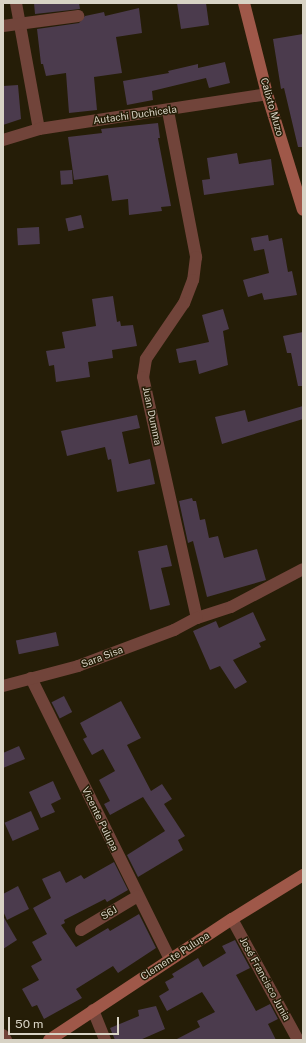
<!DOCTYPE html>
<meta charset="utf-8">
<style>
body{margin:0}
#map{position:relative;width:306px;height:1043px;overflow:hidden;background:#251d07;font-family:"Public Sans",sans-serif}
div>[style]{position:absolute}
.building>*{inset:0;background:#4b3b4d;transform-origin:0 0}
.street>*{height:12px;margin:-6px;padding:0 6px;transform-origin:6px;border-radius:6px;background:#71443a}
.secondary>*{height:12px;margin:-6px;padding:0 6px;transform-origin:6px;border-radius:6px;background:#9f5849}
span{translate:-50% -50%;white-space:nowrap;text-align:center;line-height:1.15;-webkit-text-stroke:3px #251d07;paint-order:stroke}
.street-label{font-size:10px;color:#d8d3c5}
.frame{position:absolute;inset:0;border:4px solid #d8d3c5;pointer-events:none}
.scale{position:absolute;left:8px;top:1017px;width:111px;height:18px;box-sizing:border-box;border:2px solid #d8d3c5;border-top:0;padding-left:5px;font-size:12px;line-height:14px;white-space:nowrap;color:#d8d3c5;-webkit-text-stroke:3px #251d07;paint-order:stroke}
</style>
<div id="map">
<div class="building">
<i style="clip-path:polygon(34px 3px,79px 3px,80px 9px,35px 14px)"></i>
<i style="clip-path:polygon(177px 3px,206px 3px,209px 25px,181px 29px)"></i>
<i style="clip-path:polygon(139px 8px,142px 33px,116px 37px,122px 73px,94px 77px,97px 110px,69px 113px,66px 73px,46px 76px,43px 64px,41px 64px,37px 29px,79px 23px,85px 16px,104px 12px,105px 16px)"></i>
<i style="clip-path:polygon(303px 34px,303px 147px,298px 147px,284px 88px,281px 89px,273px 39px)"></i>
<i style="clip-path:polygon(225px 62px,230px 83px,209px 88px,206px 78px,152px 91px,153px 100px,127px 105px,123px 81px,169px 73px,168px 71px,198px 64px,198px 68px)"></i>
<i style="clip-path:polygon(18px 85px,21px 119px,3px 125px,3px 86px)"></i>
<i style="clip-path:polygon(158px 123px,160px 138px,158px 138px,171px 206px,161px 207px,162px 211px,129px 215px,128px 199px,112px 201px,108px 175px,74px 180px,68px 137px,102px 133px,101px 129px)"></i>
<i style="clip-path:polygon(237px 153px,239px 164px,271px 159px,274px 185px,204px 195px,202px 180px,210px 179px,207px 158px)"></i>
<i style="left:72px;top:170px;width:14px;height:12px;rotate:86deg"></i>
<i style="left:81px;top:215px;width:13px;height:16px;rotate:77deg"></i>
<i style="left:39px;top:227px;width:17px;height:22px;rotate:87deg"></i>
<i style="clip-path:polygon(268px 235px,269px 241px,282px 238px,288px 272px,292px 271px,297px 295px,264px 300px,262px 293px,248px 297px,243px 280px,269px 273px,264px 249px,254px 251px,251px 238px)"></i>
<i style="clip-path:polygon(113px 296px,117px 322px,120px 321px,121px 326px,133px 325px,137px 346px,112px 350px,113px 358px,88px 362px,90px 377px,56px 382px,54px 365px,49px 366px,46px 351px,65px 348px,62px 332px,96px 326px,92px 299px)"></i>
<i style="clip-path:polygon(223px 309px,229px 329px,223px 331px,228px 365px,199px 374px,196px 360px,179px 363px,176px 349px,209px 342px,202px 315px)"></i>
<i style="clip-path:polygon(303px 332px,303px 386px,298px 386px,291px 353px,287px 353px,283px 336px)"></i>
<i style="clip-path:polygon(303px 406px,303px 419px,222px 444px,215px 417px,245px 410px,248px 422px)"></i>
<i style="clip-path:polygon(137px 415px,140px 428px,122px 432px,129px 464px,150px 459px,155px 484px,117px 492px,111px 459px,108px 460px,105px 447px,67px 456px,61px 431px)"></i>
<i style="clip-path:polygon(192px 498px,193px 501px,196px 501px,200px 520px,205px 519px,209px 538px,218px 536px,224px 558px,257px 549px,266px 580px,207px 597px,193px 541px,188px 543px,179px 501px)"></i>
<i style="clip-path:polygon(167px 545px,172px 566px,161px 568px,170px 605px,150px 610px,138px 551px)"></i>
<i style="clip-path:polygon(253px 612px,266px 640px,259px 643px,261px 647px,233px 660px,247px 682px,235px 689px,220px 666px,210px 670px,193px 631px,216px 621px,219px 628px)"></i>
<i style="left:56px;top:632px;width:14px;height:41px;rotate:78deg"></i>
<i style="left:64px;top:696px;width:18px;height:14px;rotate:63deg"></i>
<i style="clip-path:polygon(121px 701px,141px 738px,127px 745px,151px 791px,162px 784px,172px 799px,164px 804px,185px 836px,178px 840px,183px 850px,138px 877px,127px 855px,165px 831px,143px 797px,110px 815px,104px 804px,110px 801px,99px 780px,115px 771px,103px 749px,92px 755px,83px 739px,87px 737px,80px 723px)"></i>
<i style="clip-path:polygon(19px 746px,25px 759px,3px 768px,3px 753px)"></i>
<i style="clip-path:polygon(53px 781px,61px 799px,51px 804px,55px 812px,41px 818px,29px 792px)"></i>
<i style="left:31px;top:811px;width:20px;height:29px;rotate:66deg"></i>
<i style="clip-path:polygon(114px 862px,128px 890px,107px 902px,105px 899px,64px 920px,65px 923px,61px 925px,76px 947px,108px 928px,110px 931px,139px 914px,156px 948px,118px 973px,113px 966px,76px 989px,82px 998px,44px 1019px,37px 1005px,32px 1007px,22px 989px,39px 980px,31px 966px,42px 960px,32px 942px,47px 934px,33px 908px,51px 898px,42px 879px,60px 871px,66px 883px,81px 875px,84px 879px)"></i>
<i style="clip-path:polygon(18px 886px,29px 909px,7px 920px,3px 911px,3px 894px)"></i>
<i style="clip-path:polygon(3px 916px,17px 940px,3px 949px)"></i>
<i style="clip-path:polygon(235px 940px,250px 968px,236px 975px,256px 1011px,270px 1004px,278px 1019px,268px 1024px,276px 1040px,175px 1040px,200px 1027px,197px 1021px,215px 1012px,202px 992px,167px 1011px,159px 996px,169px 990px,165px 982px,174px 977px,172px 974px,198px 958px,203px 967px,226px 953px,222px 946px)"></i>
<i style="clip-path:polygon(156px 1006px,165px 1029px,140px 1040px,115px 1040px,110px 1028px,139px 1016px,138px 1010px)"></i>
</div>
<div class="street">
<i style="left:16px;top:3px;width:128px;rotate:79.7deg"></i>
<i style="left:3px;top:26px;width:76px;rotate:-7.6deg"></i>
<i style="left:168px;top:111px;width:149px;rotate:79.1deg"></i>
<i style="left:196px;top:257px;width:23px;rotate:97deg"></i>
<i style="left:193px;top:280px;width:25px;rotate:111deg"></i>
<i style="left:184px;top:303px;width:68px;rotate:124.2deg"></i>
<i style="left:146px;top:359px;width:18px;rotate:99deg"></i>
<i style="left:143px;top:377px;width:247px;rotate:77.4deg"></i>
<i style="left:197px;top:618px;width:36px;rotate:-18deg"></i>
<i style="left:231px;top:607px;width:81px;rotate:-27.8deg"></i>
<i style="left:3px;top:140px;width:38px;rotate:-17deg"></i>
<i style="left:39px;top:129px;width:231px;rotate:-8.7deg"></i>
<i style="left:31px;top:678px;width:313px;rotate:63.7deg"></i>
<i style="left:3px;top:686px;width:78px;rotate:-14.9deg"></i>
<i style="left:78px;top:666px;width:103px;rotate:-20.6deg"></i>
<i style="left:174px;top:630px;width:26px;rotate:-28deg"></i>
<i style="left:232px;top:919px;width:138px;rotate:61.4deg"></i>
<i style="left:81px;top:930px;width:66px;rotate:-30.8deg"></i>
<i style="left:93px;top:1010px;width:32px;rotate:68deg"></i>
<i style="left:3px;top:1035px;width:6px;rotate:59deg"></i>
</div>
<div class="secondary">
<i style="left:244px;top:3px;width:94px;rotate:75.8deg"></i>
<i style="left:267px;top:94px;width:121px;rotate:72.8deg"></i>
<i style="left:49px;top:1040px;width:219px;rotate:-33.5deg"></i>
<i style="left:232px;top:919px;width:84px;rotate:-31.8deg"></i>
</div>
<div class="street-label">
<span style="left:272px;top:107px;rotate:74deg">Calixto Muzo</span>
<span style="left:135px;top:115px;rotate:-8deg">Autachi Duchicela</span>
<span style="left:152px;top:416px;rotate:78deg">Juan Dumma</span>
<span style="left:102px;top:657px;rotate:-21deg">Sara Sisa</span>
<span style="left:100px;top:819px;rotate:64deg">Vicente Pulupa</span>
<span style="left:109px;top:913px;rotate:-31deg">S6J</span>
<span style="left:175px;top:956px;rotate:-33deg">Clemente Pulupa</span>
<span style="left:265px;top:979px;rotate:61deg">José Francisco Junia</span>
</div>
<div class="frame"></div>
<div class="scale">50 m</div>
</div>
